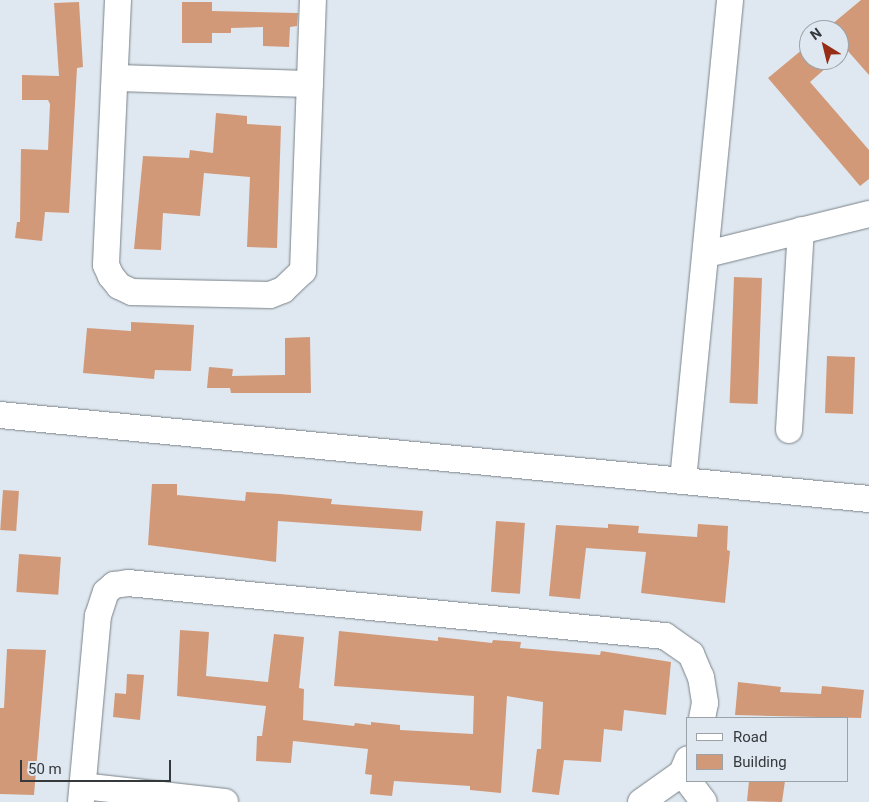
<!DOCTYPE html>
<style>
body{margin:0}
#map{position:relative;width:869px;height:802px;overflow:hidden;background:#dfe8f0;font-family:Roboto,sans-serif}
div>[style]{position:absolute}
.building>*{inset:0;background:#d29979;transform-origin:0 0}
.roads{filter:drop-shadow(0 0 1px #7a8289) drop-shadow(0 0 1px #7a8289)}
.minor>*{height:26px;margin:-13px;padding:0 13px;transform-origin:13px;border-radius:13px;background:#fff}
span{translate:-50% -50%;white-space:nowrap;text-align:center;line-height:1.15;-webkit-text-stroke:5px #dfe8f0;paint-order:stroke}
.legend{position:absolute;left:686px;top:717px;width:162px;height:65px;box-sizing:border-box;background:#dfe8f0;border:1px solid #9ba2a8;margin:0;padding:6px 9px;list-style:none;font-size:15px;color:#35393c}
.legend li{display:flex;align-items:center;gap:10px;height:25px}
.legend b{width:25px;border:1px solid #9ba2a8}
.north{position:absolute;left:799px;top:20px;width:50px;height:50px;box-sizing:border-box;background:#dfe8f0;border:1px solid #9ba2a8;border-radius:50%;rotate:324deg;font-size:14px;font-weight:700;line-height:20px;text-align:center;color:#35393c}
.north::after{content:'';display:block;margin:auto;width:18px;height:22px;background:#962d17;clip-path:polygon(50% 0,100% 100%,50% 72%,0 100%)}
.scale{position:absolute;left:20px;top:760px;width:151px;height:22px;box-sizing:border-box;border:2px solid #35393c;border-top:0;padding-left:6px;font-size:15px;line-height:18px;white-space:nowrap;color:#35393c;-webkit-text-stroke:4px #dfe8f0;paint-order:stroke}
</style>
<div id="map">
<div class="building">
<i style="clip-path:polygon(861px 0,869px 0,869px 75px,847px 50px,839px 57px,839px 30px,825px 30px)"></i>
<i style="clip-path:polygon(79px 2px,83px 67px,77px 68px,69px 213px,45px 212px,42px 241px,15px 238px,17px 222px,20px 222px,21px 149px,48px 150px,50px 104px,48px 100px,22px 100px,22px 75px,59px 76px,54px 3px)"></i>
<i style="clip-path:polygon(182px 2px,212px 2px,212px 11px,298px 13px,297px 26px,290px 27px,289px 47px,263px 46px,263px 27px,231px 28px,231px 33px,212px 33px,212px 43px,182px 43px)"></i>
<i style="clip-path:polygon(809px 44px,809px 60px,835px 60px,810px 82px,869px 150px,869px 179px,860px 186px,768px 78px)"></i>
<i style="clip-path:polygon(216px 113px,247px 116px,247px 124px,281px 126px,277px 248px,247px 247px,250px 177px,204px 173px,200px 216px,163px 213px,161px 250px,134px 249px,143px 156px,189px 158px,190px 150px,213px 153px)"></i>
<i style="left:734px;top:277px;width:28px;height:126px;rotate:2deg"></i>
<i style="clip-path:polygon(131px 322px,194px 325px,191px 371px,155px 370px,154px 379px,83px 373px,87px 328px,131px 331px)"></i>
<i style="clip-path:polygon(310px 337px,311px 393px,231px 393px,230px 388px,207px 388px,209px 367px,233px 369px,232px 376px,285px 375px,285px 338px)"></i>
<i style="left:827px;top:356px;width:28px;height:57px;rotate:2deg"></i>
<i style="clip-path:polygon(152px 484px,177px 484px,177px 495px,245px 501px,246px 492px,280px 494px,332px 499px,331px 504px,423px 511px,421px 531px,278px 521px,276px 562px,148px 545px)"></i>
<i style="left:3px;top:490px;width:16px;height:40px;rotate:4deg"></i>
<i style="left:496px;top:521px;width:29px;height:71px;rotate:4deg"></i>
<i style="clip-path:polygon(608px 524px,639px 526px,638px 533px,697px 537px,698px 524px,728px 526px,727px 550px,730px 551px,725px 603px,641px 593px,646px 552px,586px 548px,580px 599px,549px 596px,556px 525px,608px 528px)"></i>
<i style="left:19px;top:554px;width:42px;height:38px;rotate:4deg"></i>
<i style="clip-path:polygon(180px 630px,209px 632px,206px 676px,268px 682px,274px 634px,304px 637px,299px 688px,304px 689px,303px 720px,354px 726px,355px 723px,371px 725px,371px 722px,400px 725px,400px 730px,473px 734px,474px 696px,334px 686px,339px 631px,438px 641px,438px 637px,492px 643px,493px 640px,521px 642px,520px 648px,600px 655px,601px 651px,671px 662px,666px 715px,624px 710px,622px 731px,604px 729px,601px 762px,564px 760px,559px 795px,532px 792px,537px 749px,541px 749px,543px 702px,507px 696px,501px 793px,470px 790px,470px 786px,394px 781px,392px 796px,370px 794px,372px 775px,365px 774px,368px 749px,293px 741px,291px 763px,256px 761px,257px 736px,262px 736px,266px 706px,177px 696px)"></i>
<i style="clip-path:polygon(7px 649px,46px 650px,34px 795px,0 794px,0 708px,4px 708px)"></i>
<i style="clip-path:polygon(127px 674px,144px 675px,140px 720px,113px 717px,115px 693px,126px 694px)"></i>
<i style="clip-path:polygon(738px 682px,781px 687px,780px 692px,821px 694px,822px 686px,864px 690px,861px 718px,735px 715px)"></i>
<i style="clip-path:polygon(749px 781px,785px 781px,782px 802px,747px 801px)"></i>
</div>
<div class="roads">
<div class="minor">
<i style="left:118px;top:0;width:265px;rotate:92.6deg"></i>
<i style="left:106px;top:265px;width:12px;rotate:66deg"></i>
<i style="left:111px;top:276px;width:13px;rotate:51deg"></i>
<i style="left:119px;top:286px;width:14px;rotate:25deg"></i>
<i style="left:132px;top:292px;width:138px;rotate:1.2deg"></i>
<i style="left:270px;top:295px;width:14px;rotate:-21deg"></i>
<i style="left:283px;top:290px;width:28px;rotate:-44deg"></i>
<i style="left:303px;top:271px;width:271px;rotate:-87.9deg"></i>
<i style="left:115px;top:78px;width:195px;rotate:1.8deg"></i>
<i style="left:707px;top:254px;width:167px;rotate:-13.9deg"></i>
<i style="left:0;top:415px;width:873px;rotate:5.52deg"></i>
<i style="left:789px;top:430px;width:200px;rotate:-86.6deg"></i>
<i style="left:683px;top:480px;width:482px;rotate:-84.4deg"></i>
<i style="left:688px;top:781px;width:26px;rotate:53deg"></i>
<i style="left:83px;top:786px;width:143px;rotate:6.4deg"></i>
<i style="left:81px;top:802px;width:187px;rotate:-84.8deg"></i>
<i style="left:98px;top:616px;width:25px;rotate:-72deg"></i>
<i style="left:106px;top:592px;width:11px;rotate:-41deg"></i>
<i style="left:114px;top:585px;width:14px;rotate:-8deg"></i>
<i style="left:128px;top:583px;width:540px;rotate:5.64deg"></i>
<i style="left:665px;top:636px;width:32px;rotate:35deg"></i>
<i style="left:691px;top:654px;width:25px;rotate:67deg"></i>
<i style="left:701px;top:677px;width:26px;rotate:81deg"></i>
<i style="left:705px;top:703px;width:15px;rotate:101deg"></i>
<i style="left:641px;top:802px;width:50px;rotate:-35.3deg"></i>
<i style="left:682px;top:773px;width:15px;rotate:-67deg"></i>
</div>
</div>
<ul class="legend">
<li><b style="height:6px;background:#fff"></b>Road</li>
<li><b style="height:14px;background:#d29979"></b>Building</li>
</ul>
<div class="north">N</div>
<div class="scale">50 m</div>
</div>
